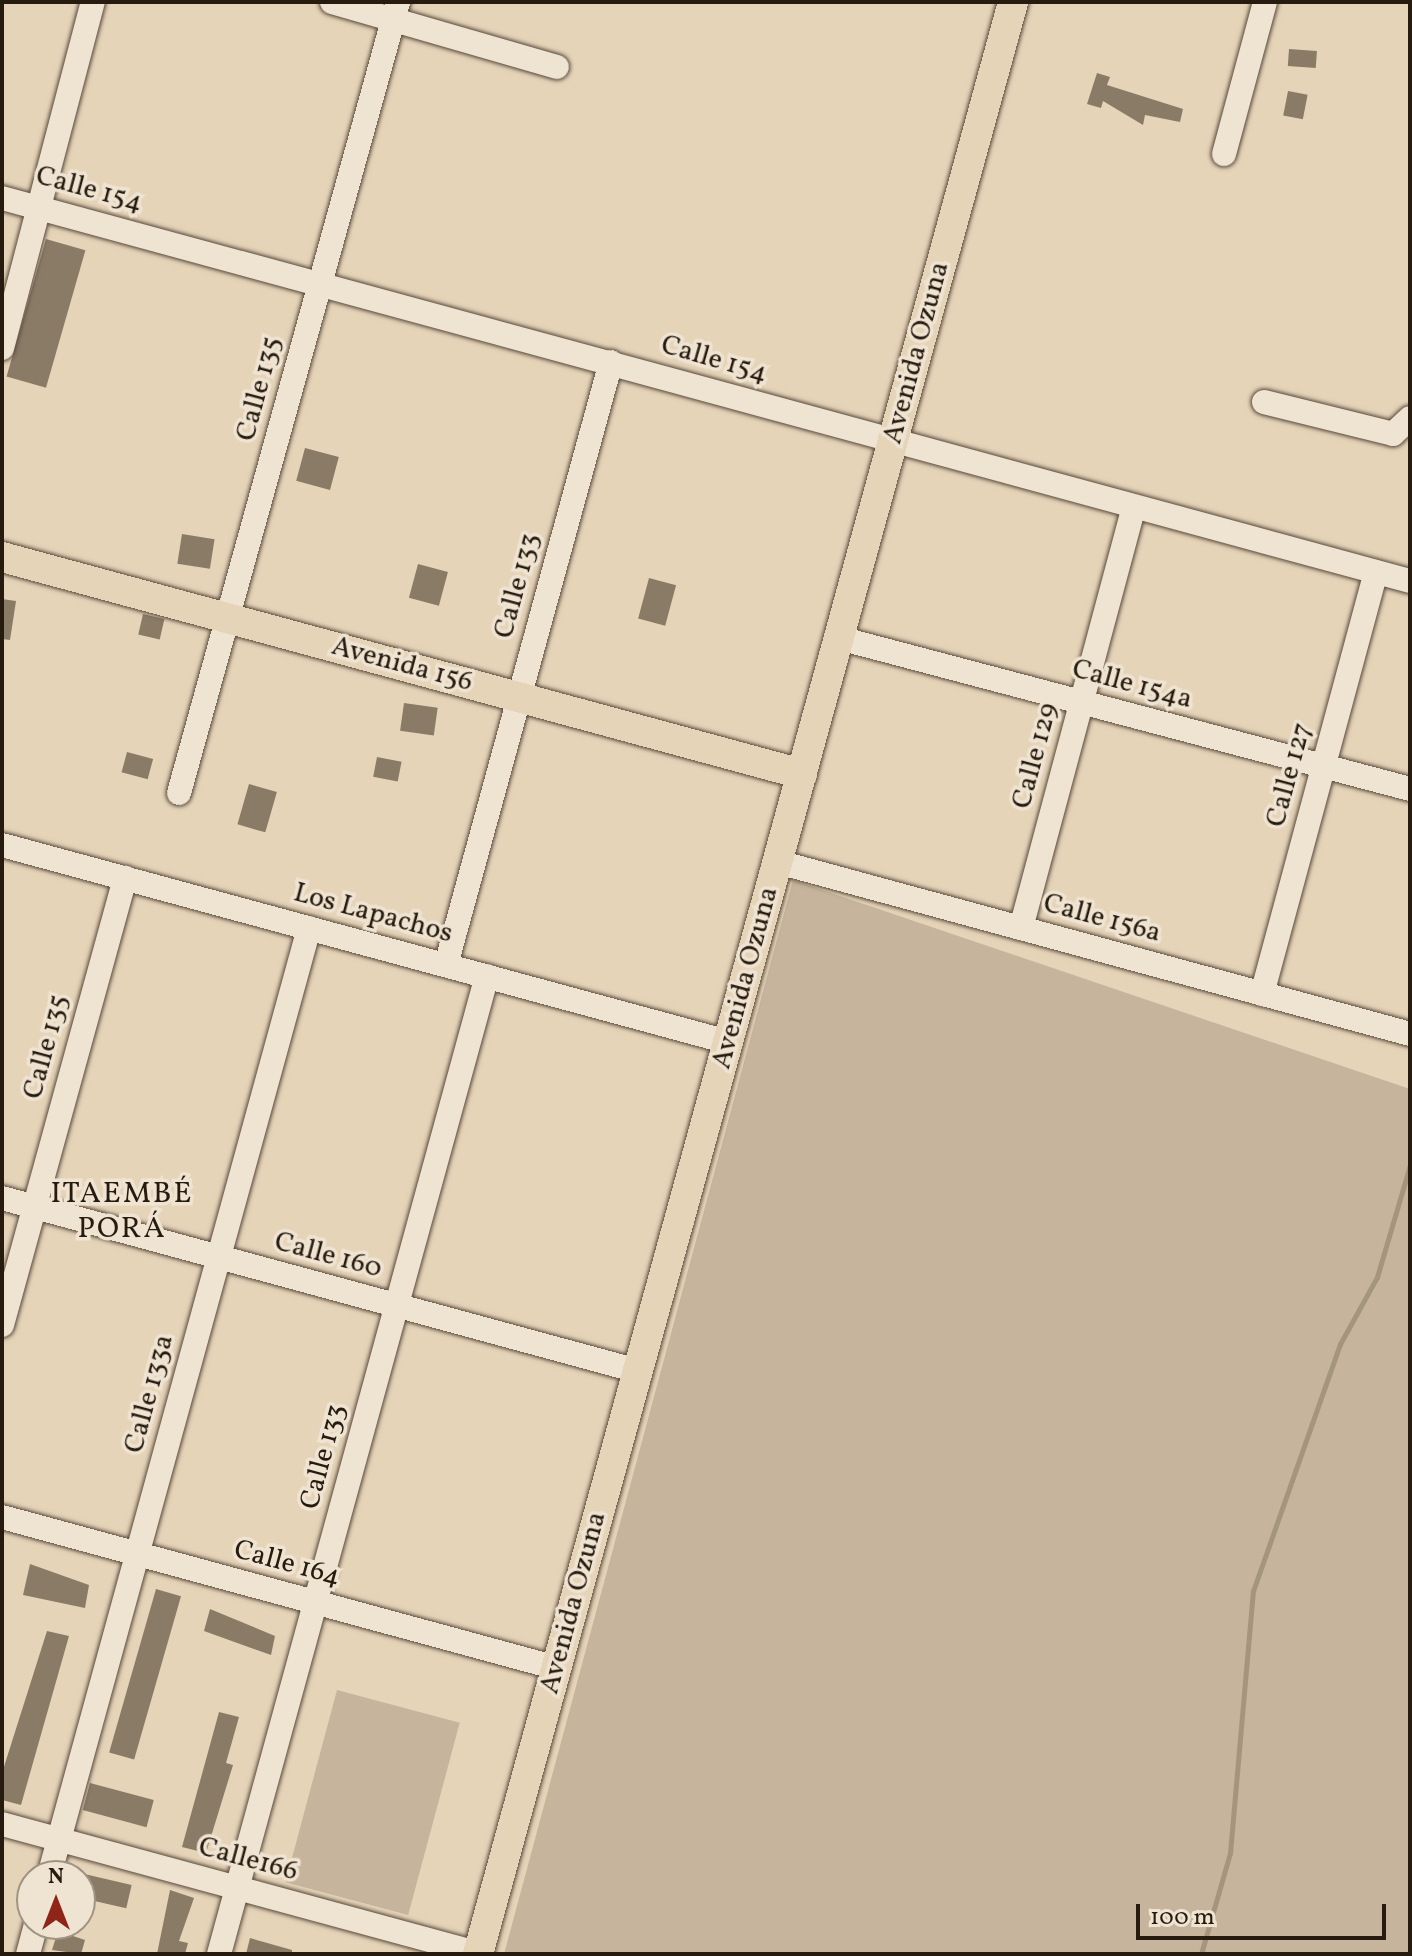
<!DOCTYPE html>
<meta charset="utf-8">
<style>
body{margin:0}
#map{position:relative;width:1412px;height:1956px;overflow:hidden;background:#e6d4b9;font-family:Vollkorn,serif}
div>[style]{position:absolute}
.green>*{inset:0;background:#c6b59c;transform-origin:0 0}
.stream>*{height:5px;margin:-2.5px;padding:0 2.5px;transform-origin:2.5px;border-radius:2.5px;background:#a5957f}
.building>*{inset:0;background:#8a7b67;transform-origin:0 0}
.roads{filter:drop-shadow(0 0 2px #57493a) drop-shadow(0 0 2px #57493a)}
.minor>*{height:24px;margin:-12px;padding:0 12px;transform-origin:12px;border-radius:12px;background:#efe3d2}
.major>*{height:30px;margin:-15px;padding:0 15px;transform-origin:15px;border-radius:15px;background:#e6d4b9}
span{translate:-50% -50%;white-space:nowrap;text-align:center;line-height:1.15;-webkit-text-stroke:7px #efe3d2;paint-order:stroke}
.street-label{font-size:28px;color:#271b0f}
.neighbourhood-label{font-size:30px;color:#271b0f;letter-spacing:2px}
.frame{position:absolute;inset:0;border:4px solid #271b0f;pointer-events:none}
.north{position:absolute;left:16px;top:1860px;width:80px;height:80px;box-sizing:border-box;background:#efe3d2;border:2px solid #9f9384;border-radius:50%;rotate:0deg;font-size:22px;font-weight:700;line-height:32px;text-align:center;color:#271b0f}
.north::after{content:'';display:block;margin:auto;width:28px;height:36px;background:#8f2418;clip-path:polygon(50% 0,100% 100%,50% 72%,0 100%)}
.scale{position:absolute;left:1136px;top:1904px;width:250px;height:36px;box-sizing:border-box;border:4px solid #271b0f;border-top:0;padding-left:10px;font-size:24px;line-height:28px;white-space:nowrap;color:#271b0f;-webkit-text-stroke:6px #efe3d2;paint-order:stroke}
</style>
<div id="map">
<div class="green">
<i style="clip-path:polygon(793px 880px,1410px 1089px,1410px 1954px,504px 1954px)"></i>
<i style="left:337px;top:1690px;width:127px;height:199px;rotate:15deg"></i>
</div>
<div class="stream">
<i style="left:1201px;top:1954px;width:105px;rotate:-74deg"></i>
<i style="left:1230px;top:1853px;width:263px;rotate:-85deg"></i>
<i style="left:1253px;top:1591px;width:262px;rotate:-70.6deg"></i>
<i style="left:1340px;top:1344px;width:77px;rotate:-61.1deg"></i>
<i style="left:1377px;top:1277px;width:117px;rotate:-73.6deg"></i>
</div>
<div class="building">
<i style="left:1289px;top:49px;width:28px;height:17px;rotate:4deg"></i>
<i style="clip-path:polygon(1097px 73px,1110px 77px,1107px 85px,1183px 109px,1180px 122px,1145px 115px,1143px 125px,1103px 101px,1101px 108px,1087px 104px)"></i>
<i style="left:1288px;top:91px;width:20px;height:25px;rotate:11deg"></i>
<i style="left:46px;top:239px;width:41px;height:143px;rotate:16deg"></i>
<i style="left:305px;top:448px;width:35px;height:34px;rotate:15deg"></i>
<i style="left:182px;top:534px;width:33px;height:30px;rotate:9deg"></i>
<i style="left:418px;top:564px;width:31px;height:35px;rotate:15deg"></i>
<i style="left:649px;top:578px;width:28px;height:42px;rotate:15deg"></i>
<i style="clip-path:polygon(2px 599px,16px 601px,10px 640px,2px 639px)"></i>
<i style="left:143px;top:614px;width:22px;height:21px;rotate:13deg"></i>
<i style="left:404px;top:703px;width:34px;height:28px;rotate:8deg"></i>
<i style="left:127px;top:752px;width:27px;height:21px;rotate:15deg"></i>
<i style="left:377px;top:757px;width:25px;height:20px;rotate:11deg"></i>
<i style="left:249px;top:784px;width:29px;height:42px;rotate:16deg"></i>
<i style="clip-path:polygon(30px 1564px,89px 1585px,85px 1608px,23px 1595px)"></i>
<i style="left:156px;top:1589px;width:26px;height:170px;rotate:16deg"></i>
<i style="clip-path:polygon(210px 1609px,275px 1636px,271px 1655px,204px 1631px)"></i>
<i style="clip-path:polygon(47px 1631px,69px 1636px,21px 1805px,2px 1800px,2px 1773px)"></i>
<i style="clip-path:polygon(219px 1712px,239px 1717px,226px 1763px,233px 1765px,206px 1853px,182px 1847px)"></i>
<i style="left:90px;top:1783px;width:66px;height:28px;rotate:15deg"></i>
<i style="left:80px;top:1873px;width:53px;height:24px;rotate:13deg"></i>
<i style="clip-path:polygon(170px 1890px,194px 1898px,179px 1941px,188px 1943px,185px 1954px,157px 1954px)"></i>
<i style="clip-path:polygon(58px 1931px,85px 1940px,81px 1954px,52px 1950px)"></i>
<i style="clip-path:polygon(250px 1938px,292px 1950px,292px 1954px,246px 1954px)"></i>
</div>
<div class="roads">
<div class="minor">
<i style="left:332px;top:2px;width:234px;rotate:16.1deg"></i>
<i style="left:1224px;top:154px;width:157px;rotate:-74.9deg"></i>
<i style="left:2px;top:198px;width:1459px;rotate:15.22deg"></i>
<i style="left:2px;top:348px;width:358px;rotate:-75.3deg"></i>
<i style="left:1264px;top:402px;width:133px;rotate:13.9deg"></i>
<i style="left:1393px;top:434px;width:23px;rotate:-43deg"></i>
<i style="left:839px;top:638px;width:591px;rotate:14.81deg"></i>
<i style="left:179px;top:793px;width:821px;rotate:-74.52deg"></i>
<i style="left:2px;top:845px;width:752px;rotate:15.18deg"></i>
<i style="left:778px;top:862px;width:655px;rotate:15.22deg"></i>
<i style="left:1021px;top:928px;width:436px;rotate:-75deg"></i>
<i style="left:446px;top:965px;width:625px;rotate:-74.7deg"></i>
<i style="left:1262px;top:994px;width:437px;rotate:-74.9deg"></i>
<i style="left:2px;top:1198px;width:659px;rotate:15.22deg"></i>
<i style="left:2px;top:1325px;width:464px;rotate:-74.6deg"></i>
<i style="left:2px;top:1517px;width:575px;rotate:15.22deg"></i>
<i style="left:2px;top:1824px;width:493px;rotate:15.2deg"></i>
<i style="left:49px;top:1876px;width:983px;rotate:-74.66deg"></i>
<i style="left:28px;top:1954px;width:31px;rotate:-75deg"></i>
<i style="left:219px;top:1954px;width:1014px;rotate:-74.68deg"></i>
</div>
<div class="major">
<i style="left:2px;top:557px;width:829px;rotate:15.18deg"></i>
<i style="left:478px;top:1954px;width:2024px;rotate:-74.67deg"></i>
</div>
</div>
<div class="street-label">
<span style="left:89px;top:190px;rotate:15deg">Calle 154</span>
<span style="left:917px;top:353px;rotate:-75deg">Avenida Ozuna</span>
<span style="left:714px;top:360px;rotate:16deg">Calle 154</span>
<span style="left:260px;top:389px;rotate:-75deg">Calle 135</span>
<span style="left:518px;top:586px;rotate:-75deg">Calle 133</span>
<span style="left:402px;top:665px;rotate:15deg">Avenida 156</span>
<span style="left:1132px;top:685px;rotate:15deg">Calle 154a</span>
<span style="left:1036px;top:756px;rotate:-75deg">Calle 129</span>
<span style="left:1290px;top:775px;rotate:-75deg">Calle 127</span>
<span style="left:373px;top:914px;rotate:15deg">Los Lapachos</span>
<span style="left:1102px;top:919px;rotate:15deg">Calle 156a</span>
<span style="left:746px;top:978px;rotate:-75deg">Avenida Ozuna</span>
<span style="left:47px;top:1047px;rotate:-75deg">Calle 135</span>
<span style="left:328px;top:1256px;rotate:15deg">Calle 160</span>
<span style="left:150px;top:1394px;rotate:-75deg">Calle 133a</span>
<span style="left:324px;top:1457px;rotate:-75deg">Calle 133</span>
<span style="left:287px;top:1564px;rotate:15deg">Calle 164</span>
<span style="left:574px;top:1603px;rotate:-75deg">Avenida Ozuna</span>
<span style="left:248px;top:1860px;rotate:15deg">Calle166</span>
</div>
<div class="neighbourhood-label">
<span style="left:122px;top:1211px">ITAEMBÉ<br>PORÁ</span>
</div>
<div class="frame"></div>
<div class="north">N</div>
<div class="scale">100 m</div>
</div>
